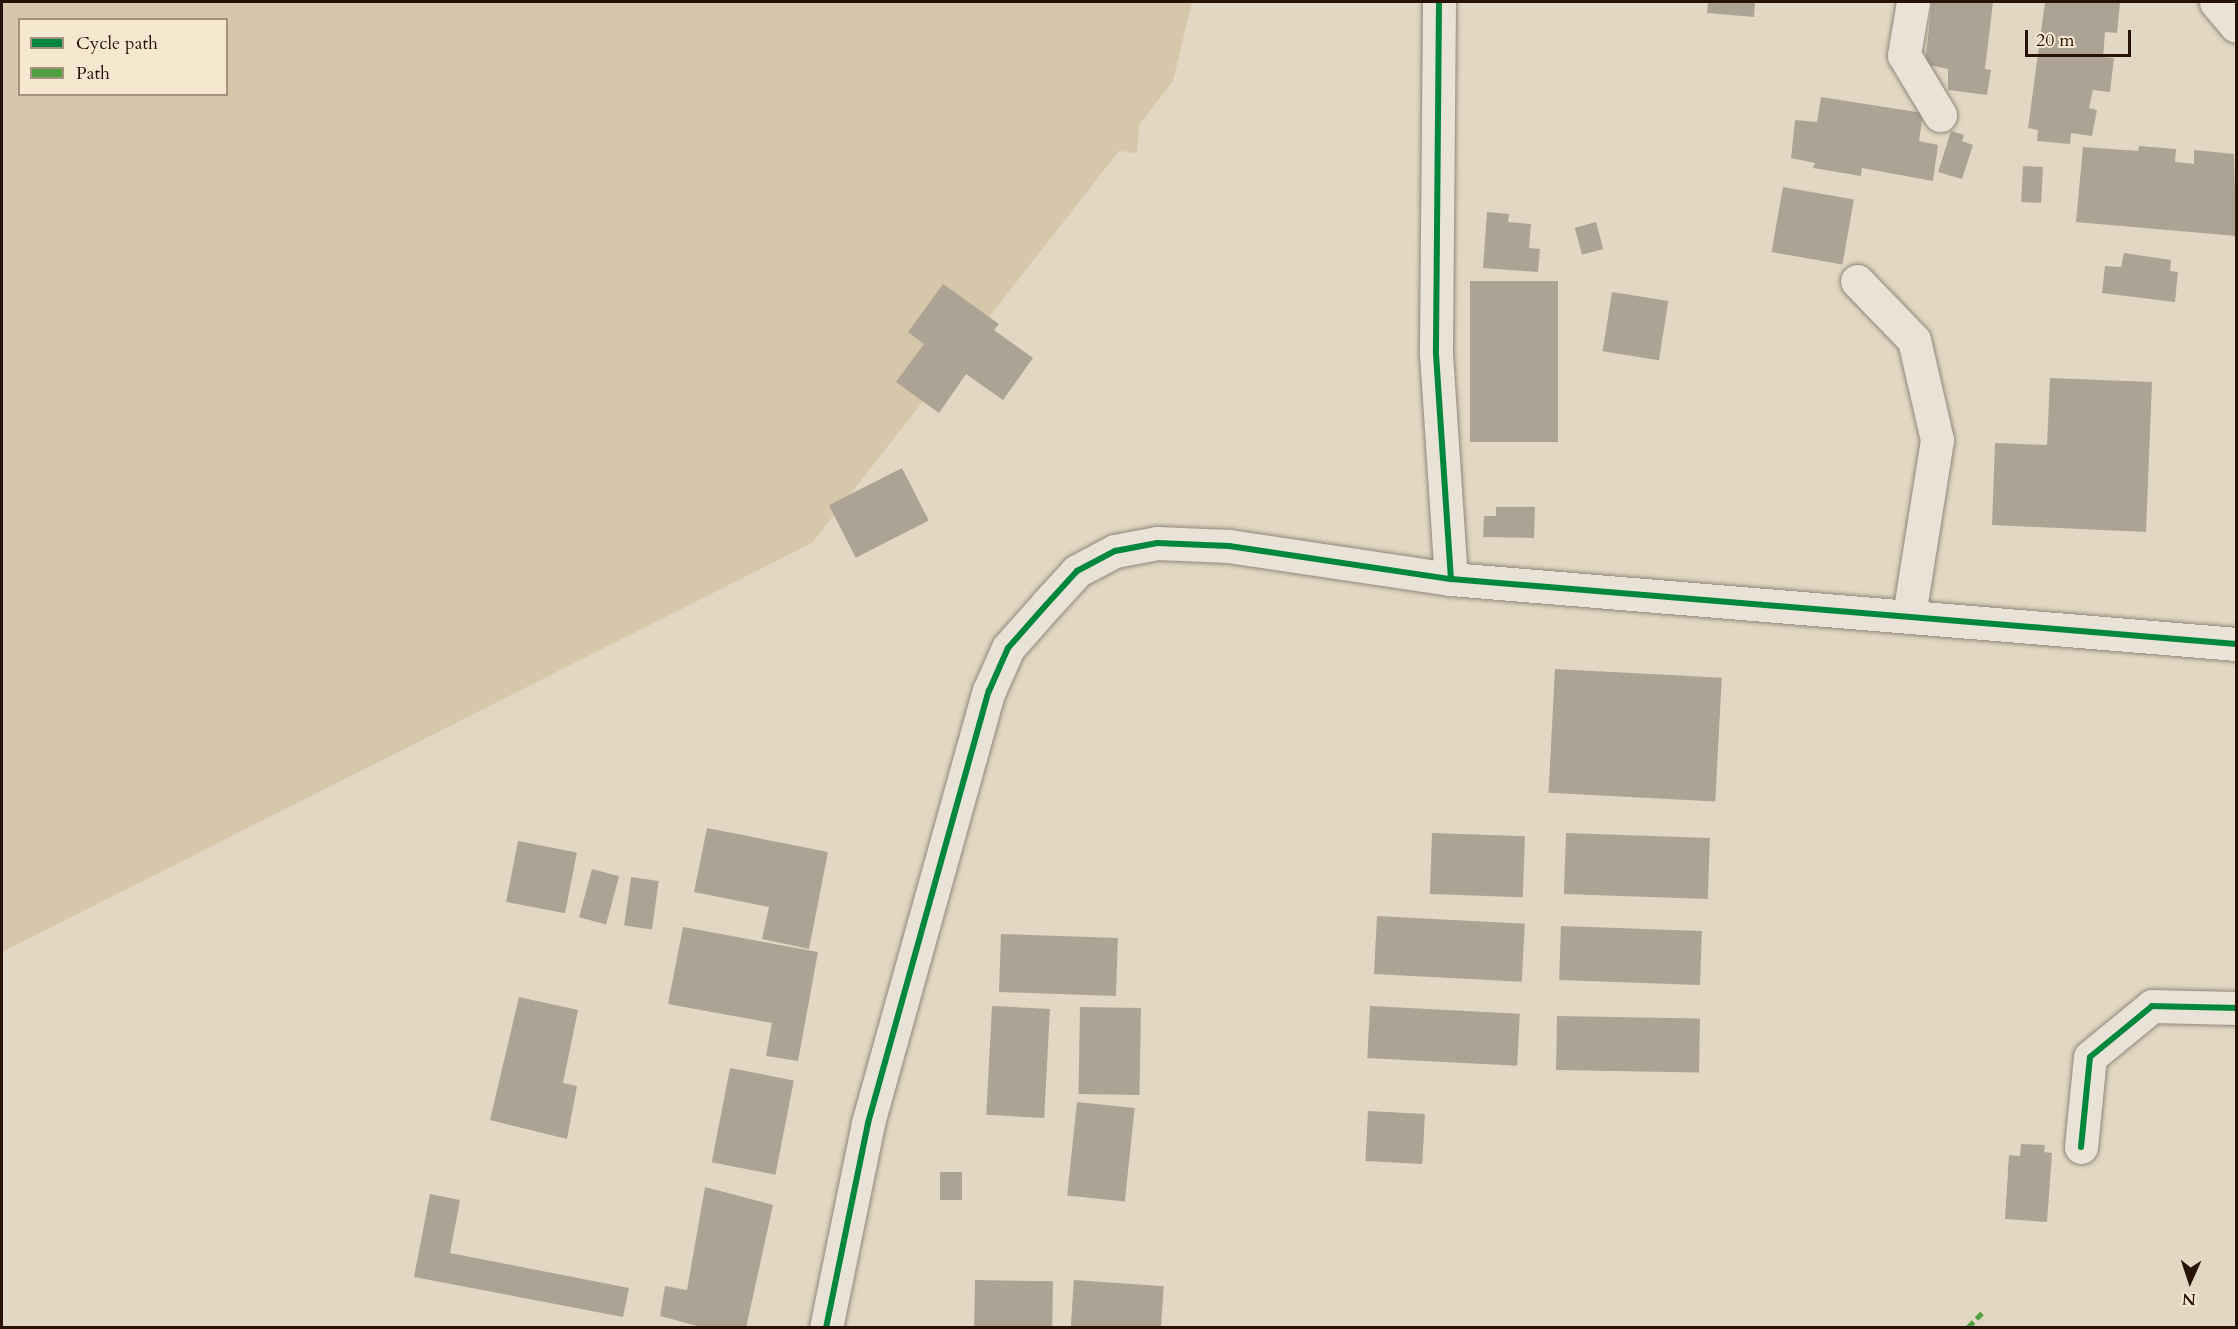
<!DOCTYPE html>
<style>
body{margin:0}
#map{position:relative;width:2238px;height:1329px;overflow:hidden;background:#e2d7c2;font-family:Cardo,serif}
div>[style]{position:absolute}
.green>*{inset:0;background:#d6c6aa}
.building>*{inset:0;background:#aca395;transform-origin:0 0}
.roads{filter:drop-shadow(0 0 2px #90877a) drop-shadow(0 0 2px #90877a)}
.minor>*{height:33px;margin:-16.5px;padding:0 16.5px;transform-origin:16.5px;border-radius:16.5px;background:#e8e2d7}
.quiet>*{height:4.5px;margin-top:-2.25px;transform-origin:0;background:repeating-linear-gradient(90deg,#51a03d 0 9px,transparent 0 13.5px)}
.cycleway>*{height:6px;margin:-3px;padding:0 3px;transform-origin:3px;border-radius:3px;background:#00873e}
span{translate:-50% -50%;white-space:nowrap;text-align:center;line-height:1.15;-webkit-text-stroke:4.5px #f5e8cf;paint-order:stroke}
.frame{position:absolute;inset:0;border:3px solid #281206;pointer-events:none}
.legend{position:absolute;left:18px;top:18px;width:210px;height:78px;box-sizing:border-box;background:#f5e8cf;border:2px solid #a3927f;margin:0;padding:8px 10px;list-style:none;font-size:18px;color:#281206}
.legend li{display:flex;align-items:center;gap:12px;height:30px}
.legend b{width:30px;border:2px solid #a3927f}
.north{position:absolute;left:2160px;top:1251px;width:60px;height:60px;-webkit-text-stroke:4px #f5e8cf;paint-order:stroke;rotate:183deg;font-size:16px;font-weight:700;line-height:24px;text-align:center;color:#281206}
.north::after{content:'';display:block;margin:auto;width:21px;height:27px;background:#281206;clip-path:polygon(50% 0,100% 100%,50% 72%,0 100%)}
.scale{position:absolute;left:2025px;top:30px;width:106px;height:27px;box-sizing:border-box;border:3px solid #281206;border-top:0;padding-left:8px;font-size:18px;line-height:21px;white-space:nowrap;color:#281206;-webkit-text-stroke:4px #f5e8cf;paint-order:stroke}
</style>
<div id="map">
<div class="green">
<i style="clip-path:polygon(evenodd,2px 2px,1192px 2px,1173px 81px,1139px 125px,1137px 153px,1119px 151px,812px 543px,2px 952px,2px 2px,20px 20px,226px 20px,226px 94px,20px 94px,20px 20px)"></i>
</div>
<div class="building">
<i style="clip-path:polygon(1708px 2px,1755px 2px,1754px 17px,1707px 13px)"></i>
<i style="clip-path:polygon(1932px 2px,1993px 2px,1985px 69px,1991px 70px,1987px 95px,1948px 90px,1948px 69px,1925px 64px)"></i>
<i style="clip-path:polygon(2045px 2px,2120px 3px,2117px 33px,2105px 32px,2103px 57px,2114px 58px,2110px 92px,2093px 90px,2089px 108px,2097px 110px,2092px 136px,2071px 133px,2070px 144px,2037px 141px,2038px 130px,2028px 128px)"></i>
<i style="clip-path:polygon(1821px 97px,1923px 113px,1919px 141px,1938px 145px,1933px 181px,1862px 168px,1861px 176px,1813px 168px,1815px 163px,1791px 158px,1795px 120px,1817px 122px)"></i>
<i style="clip-path:polygon(1951px 131px,1964px 135px,1962px 141px,1973px 145px,1962px 179px,1938px 172px)"></i>
<i style="clip-path:polygon(2139px 146px,2176px 149px,2175px 162px,2194px 164px,2194px 150px,2234px 154px,2236px 236px,2076px 222px,2083px 147px,2138px 151px)"></i>
<i style="left:2023px;top:166px;width:20px;height:36px;rotate:3deg"></i>
<i style="left:1783px;top:187px;width:72px;height:66px;rotate:10deg"></i>
<i style="clip-path:polygon(1487px 212px,1509px 214px,1508px 222px,1531px 224px,1529px 248px,1540px 249px,1538px 272px,1483px 268px)"></i>
<i style="left:1596px;top:222px;width:28px;height:22px;rotate:75deg"></i>
<i style="clip-path:polygon(2124px 253px,2171px 260px,2170px 271px,2178px 272px,2175px 302px,2102px 293px,2105px 266px,2121px 267px)"></i>
<i style="left:1470px;top:281px;width:88px;height:161px"></i>
<i style="clip-path:polygon(943px 284px,999px 324px,994px 330px,1033px 358px,1003px 400px,966px 374px,939px 413px,896px 382px,924px 344px,908px 332px)"></i>
<i style="left:1612px;top:292px;width:57px;height:60px;rotate:9deg"></i>
<i style="clip-path:polygon(2050px 378px,2152px 382px,2146px 532px,1992px 525px,1995px 443px,2047px 445px)"></i>
<i style="left:902px;top:468px;width:59px;height:82px;rotate:63deg"></i>
<i style="clip-path:polygon(1496px 507px,1535px 507px,1534px 538px,1483px 537px,1484px 516px,1496px 516px)"></i>
<i style="left:1555px;top:669px;width:167px;height:124px;rotate:3deg"></i>
<i style="clip-path:polygon(707px 828px,828px 852px,809px 949px,762px 939px,769px 907px,694px 892px)"></i>
<i style="left:1432px;top:833px;width:93px;height:61px;rotate:2deg"></i>
<i style="left:1566px;top:833px;width:144px;height:61px;rotate:2deg"></i>
<i style="left:518px;top:841px;width:60px;height:62px;rotate:11deg"></i>
<i style="left:592px;top:869px;width:28px;height:50px;rotate:15deg"></i>
<i style="left:631px;top:877px;width:28px;height:49px;rotate:8deg"></i>
<i style="left:1377px;top:916px;width:148px;height:58px;rotate:3deg"></i>
<i style="left:1561px;top:926px;width:141px;height:54px;rotate:2deg"></i>
<i style="clip-path:polygon(683px 927px,818px 952px,798px 1061px,766px 1056px,772px 1023px,668px 1004px)"></i>
<i style="left:1001px;top:934px;width:117px;height:58px;rotate:2deg"></i>
<i style="clip-path:polygon(519px 997px,578px 1010px,563px 1083px,577px 1086px,567px 1139px,490px 1120px)"></i>
<i style="left:992px;top:1006px;width:58px;height:109px;rotate:3deg"></i>
<i style="left:1370px;top:1006px;width:150px;height:52px;rotate:3deg"></i>
<i style="left:1080px;top:1007px;width:61px;height:87px;rotate:1deg"></i>
<i style="left:1557px;top:1016px;width:143px;height:54px;rotate:1deg"></i>
<i style="left:730px;top:1068px;width:65px;height:96px;rotate:11deg"></i>
<i style="left:1077px;top:1102px;width:58px;height:94px;rotate:6deg"></i>
<i style="left:1368px;top:1111px;width:57px;height:50px;rotate:3deg"></i>
<i style="clip-path:polygon(2021px 1144px,2045px 1145px,2044px 1152px,2052px 1153px,2047px 1222px,2005px 1219px,2009px 1155px,2020px 1156px)"></i>
<i style="left:940px;top:1172px;width:22px;height:28px"></i>
<i style="clip-path:polygon(705px 1187px,773px 1205px,746px 1328px,705px 1328px,660px 1316px,665px 1286px,687px 1290px)"></i>
<i style="clip-path:polygon(430px 1194px,460px 1200px,450px 1253px,629px 1288px,623px 1317px,414px 1277px)"></i>
<i style="left:975px;top:1280px;width:78px;height:48px;rotate:1deg"></i>
<i style="left:1074px;top:1280px;width:90px;height:46px;rotate:4deg"></i>
</div>
<div class="roads">
<div class="minor">
<i style="left:1439px;top:2px;width:352px;rotate:90.5deg"></i>
<i style="left:1436px;top:354px;width:225px;rotate:86.2deg"></i>
<i style="left:1913px;top:2px;width:54px;rotate:99.6deg"></i>
<i style="left:1904px;top:55px;width:70px;rotate:59deg"></i>
<i style="left:2216px;top:2px;width:31px;rotate:50deg"></i>
<i style="left:1857px;top:281px;width:82px;rotate:46deg"></i>
<i style="left:1914px;top:340px;width:103px;rotate:77deg"></i>
<i style="left:1937px;top:440px;width:176px;rotate:99.1deg"></i>
<i style="left:2081px;top:1147px;width:90px;rotate:-84.3deg"></i>
<i style="left:2090px;top:1057px;width:80px;rotate:-39.4deg"></i>
<i style="left:2152px;top:1006px;width:84px;rotate:1.4deg"></i>
<i style="left:826px;top:1328px;width:209px;rotate:-78.4deg"></i>
<i style="left:868px;top:1123px;width:449px;rotate:-74.4deg"></i>
<i style="left:989px;top:691px;width:47px;rotate:-66.2deg"></i>
<i style="left:1008px;top:648px;width:57px;rotate:-48.5deg"></i>
<i style="left:1046px;top:605px;width:46px;rotate:-47.6deg"></i>
<i style="left:1077px;top:571px;width:43px;rotate:-27.8deg"></i>
<i style="left:1115px;top:551px;width:43px;rotate:-10.8deg"></i>
<i style="left:1157px;top:543px;width:72px;rotate:2.4deg"></i>
<i style="left:1229px;top:546px;width:224px;rotate:8.5deg"></i>
<i style="left:1451px;top:579px;width:788px;rotate:4.73deg"></i>
</div>
</div>
<div class="quiet">
<i style="left:1967px;top:1328px;width:21px;rotate:-45deg"></i>
</div>
<div class="cycleway">
<i style="left:1439px;top:2px;width:352px;rotate:90.5deg"></i>
<i style="left:1436px;top:354px;width:225px;rotate:86.2deg"></i>
<i style="left:2081px;top:1147px;width:90px;rotate:-84.3deg"></i>
<i style="left:2090px;top:1057px;width:80px;rotate:-39.4deg"></i>
<i style="left:2152px;top:1006px;width:84px;rotate:1.4deg"></i>
<i style="left:826px;top:1328px;width:209px;rotate:-78.4deg"></i>
<i style="left:868px;top:1123px;width:449px;rotate:-74.4deg"></i>
<i style="left:989px;top:691px;width:47px;rotate:-66.2deg"></i>
<i style="left:1008px;top:648px;width:57px;rotate:-48.5deg"></i>
<i style="left:1046px;top:605px;width:46px;rotate:-47.6deg"></i>
<i style="left:1077px;top:571px;width:43px;rotate:-27.8deg"></i>
<i style="left:1115px;top:551px;width:43px;rotate:-10.8deg"></i>
<i style="left:1157px;top:543px;width:72px;rotate:2.4deg"></i>
<i style="left:1229px;top:546px;width:224px;rotate:8.5deg"></i>
<i style="left:1451px;top:579px;width:788px;rotate:4.73deg"></i>
</div>
<div class="frame"></div>
<ul class="legend">
<li><b style="height:8px;background:#00873e"></b>Cycle path</li>
<li><b style="height:8px;background:#51a03d"></b>Path</li>
</ul>
<div class="north">N</div>
<div class="scale">20 m</div>
</div>
